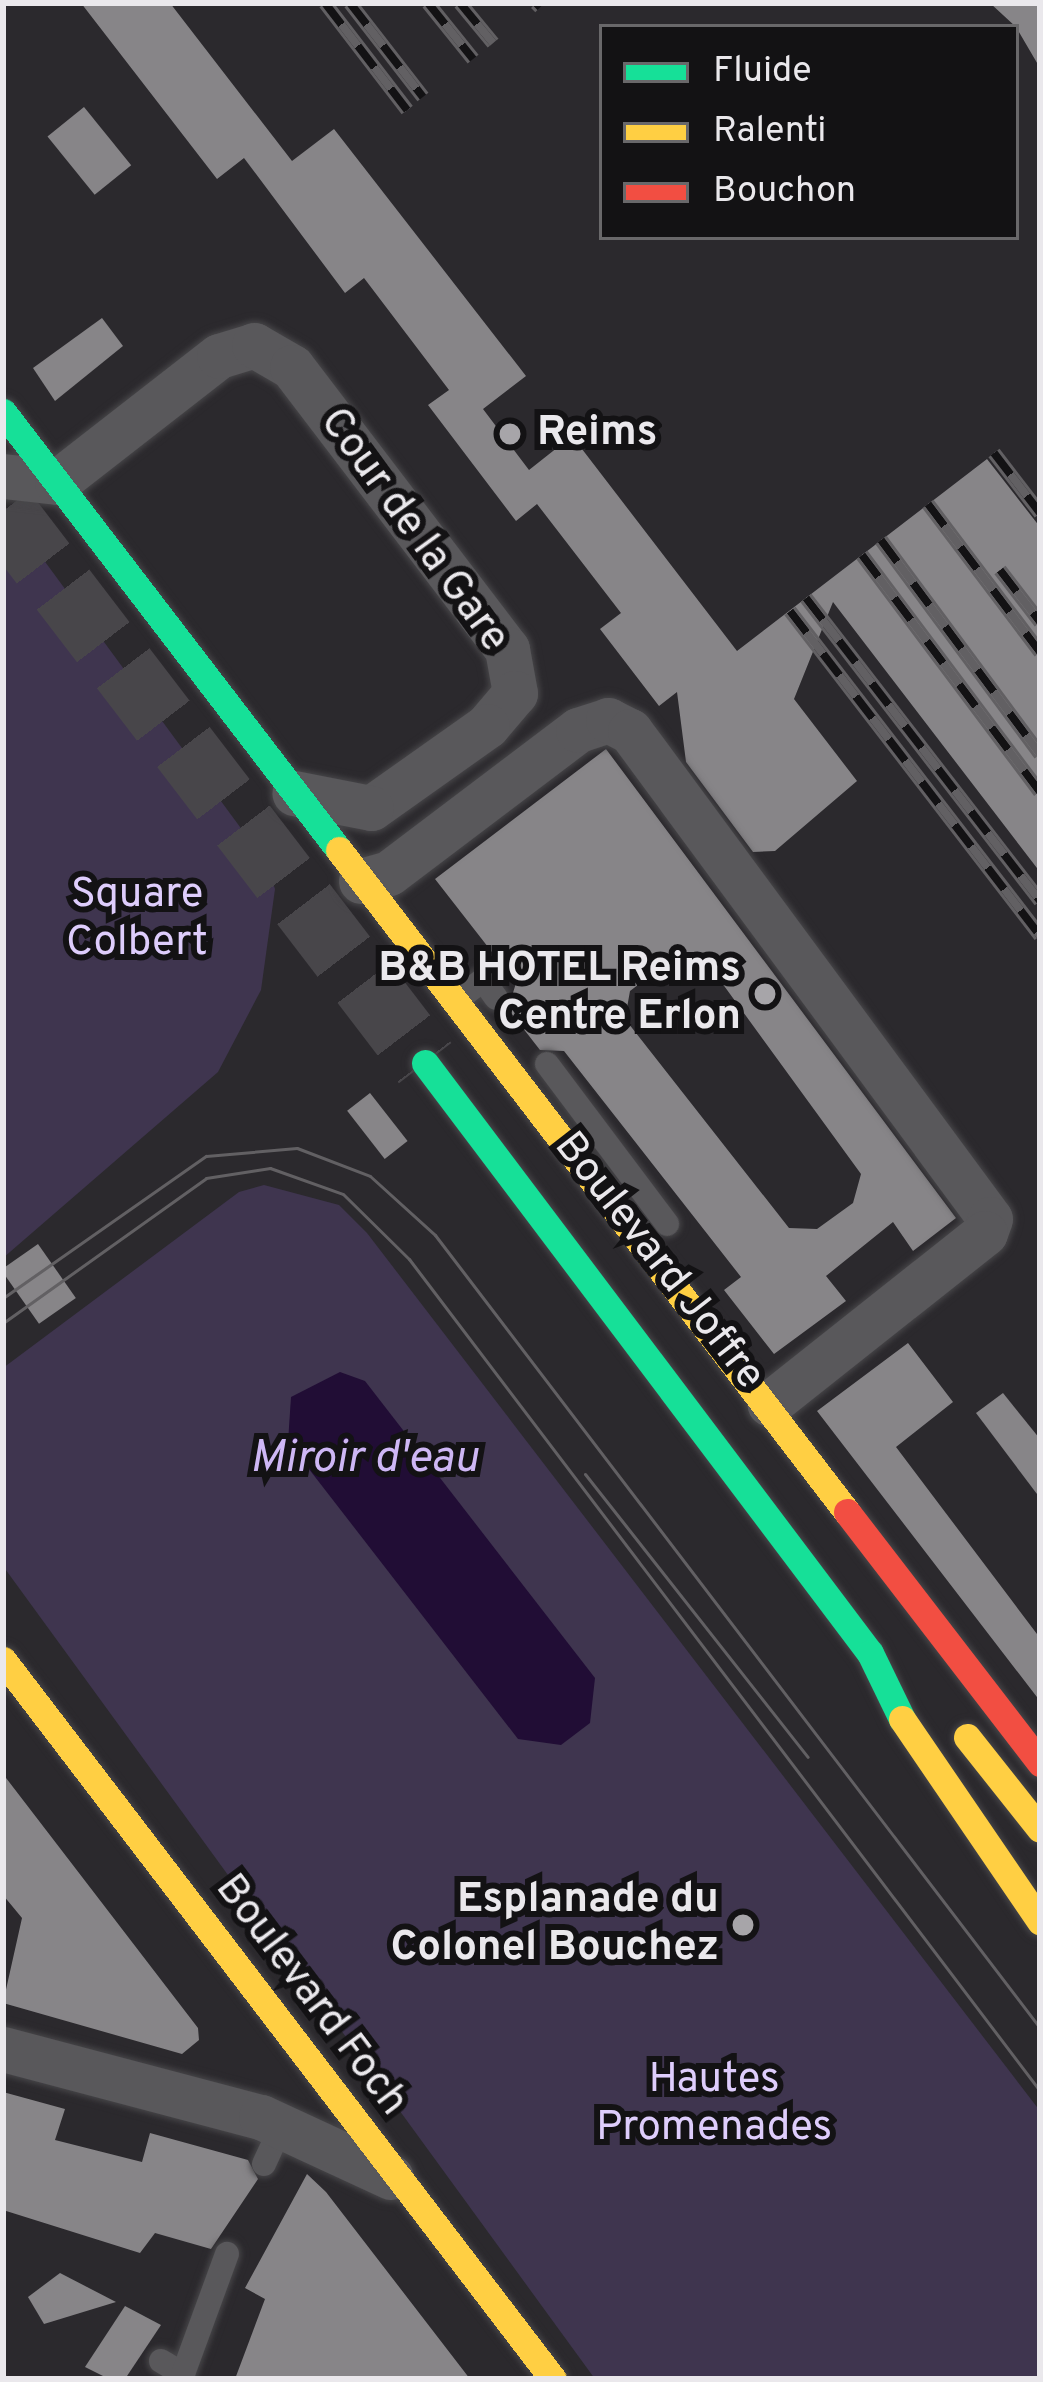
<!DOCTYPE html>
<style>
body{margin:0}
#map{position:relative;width:1043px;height:2382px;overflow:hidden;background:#2b292d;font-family:Overpass,sans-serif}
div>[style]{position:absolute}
.green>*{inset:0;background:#3f354f}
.water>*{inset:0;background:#210d35}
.building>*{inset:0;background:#878588;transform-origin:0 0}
.secondary-tunnel>*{height:66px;margin-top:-33px;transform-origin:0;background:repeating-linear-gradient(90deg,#48464a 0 66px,transparent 0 99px)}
.roads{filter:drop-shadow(0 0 3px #474649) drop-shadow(0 0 3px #474649)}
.lane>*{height:24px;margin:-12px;padding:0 12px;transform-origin:12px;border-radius:12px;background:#59585b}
.street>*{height:45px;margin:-22.5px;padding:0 22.5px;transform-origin:22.5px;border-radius:22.5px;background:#59585b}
.fast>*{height:27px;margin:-13.5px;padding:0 13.5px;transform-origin:13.5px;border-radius:13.5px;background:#16e098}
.slow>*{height:27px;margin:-13.5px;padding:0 13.5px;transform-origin:13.5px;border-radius:13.5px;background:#ffcf43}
.jam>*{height:27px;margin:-13.5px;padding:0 13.5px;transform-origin:13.5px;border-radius:13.5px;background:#f24e42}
.tram>*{height:3px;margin:-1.5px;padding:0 1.5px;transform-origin:1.5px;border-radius:1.5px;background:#626063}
.rail>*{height:14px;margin-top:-7px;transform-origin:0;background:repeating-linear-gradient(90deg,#131214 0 27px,#626063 0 54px);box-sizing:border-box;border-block:3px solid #626063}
.dots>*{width:33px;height:33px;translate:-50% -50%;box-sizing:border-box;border:6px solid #131214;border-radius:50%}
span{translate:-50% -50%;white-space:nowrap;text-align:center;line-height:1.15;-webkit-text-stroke:12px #131214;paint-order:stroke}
.poi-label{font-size:42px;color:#eae8ec;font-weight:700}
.left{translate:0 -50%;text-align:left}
.right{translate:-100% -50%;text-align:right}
.street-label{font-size:42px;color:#eae8ec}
.park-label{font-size:42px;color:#decdfc}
.water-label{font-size:45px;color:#ceb7f5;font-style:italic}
.frame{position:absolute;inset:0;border:6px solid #eae8ec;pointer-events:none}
.legend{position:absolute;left:599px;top:24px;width:420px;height:216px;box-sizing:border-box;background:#131214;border:3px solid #69686a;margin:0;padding:15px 21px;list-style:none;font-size:36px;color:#eae8ec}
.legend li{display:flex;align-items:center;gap:24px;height:60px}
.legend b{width:60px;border:3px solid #69686a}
</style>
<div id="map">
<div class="green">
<i style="clip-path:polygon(3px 539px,32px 544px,265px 861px,275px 889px,261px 990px,218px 1072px,3px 1258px)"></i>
<i style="clip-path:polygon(264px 1185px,339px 1205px,367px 1233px,1040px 2111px,1040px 2379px,595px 2379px,3px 1566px,3px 1368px,239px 1192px)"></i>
</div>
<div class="water">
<i style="clip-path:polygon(340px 1372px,365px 1381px,595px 1678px,590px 1723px,561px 1745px,518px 1739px,288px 1442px,291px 1397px)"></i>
</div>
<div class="building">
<i style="clip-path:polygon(81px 3px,170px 3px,292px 161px,334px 129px,526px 376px,483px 409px,529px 470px,572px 436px,737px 651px,987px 459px,1040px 527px,1040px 872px,833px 602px,794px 699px,857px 781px,775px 851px,753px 852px,686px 762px,677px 692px,659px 706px,600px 629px,621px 613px,537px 504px,516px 521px,428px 405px,449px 390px,364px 278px,345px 293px,244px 158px,217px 179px)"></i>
<i style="clip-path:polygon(990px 3px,1040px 3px,1040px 68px,1016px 27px)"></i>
<i style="left:84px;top:107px;width:75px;height:47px;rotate:51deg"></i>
<i style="clip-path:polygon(102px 318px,123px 346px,55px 401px,33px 368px)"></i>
<i style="clip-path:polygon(evenodd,606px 749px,956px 1218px,913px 1251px,893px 1222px,826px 1276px,846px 1301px,774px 1354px,724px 1290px,741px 1277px,564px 1051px,540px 1050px,508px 1009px,516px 983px,435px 879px,606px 749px,672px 959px,714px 972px,861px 1174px,853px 1203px,817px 1229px,789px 1228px,625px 1019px,630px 991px,672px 959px)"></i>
<i style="left:370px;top:1093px;width:61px;height:29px;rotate:52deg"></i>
<i style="left:38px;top:1244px;width:66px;height:45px;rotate:55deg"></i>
<i style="clip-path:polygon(908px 1343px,953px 1402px,896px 1447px,1040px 1638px,1040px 1701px,817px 1411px)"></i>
<i style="clip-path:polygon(1003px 1393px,1040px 1439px,1040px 1498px,976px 1413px)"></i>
<i style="clip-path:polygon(3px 1774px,198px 2028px,199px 2040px,182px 2054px,3px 2003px,22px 1918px,3px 1895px)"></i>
<i style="clip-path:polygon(3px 2092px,65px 2109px,55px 2140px,142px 2162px,150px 2133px,248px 2160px,258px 2179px,211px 2249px,155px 2233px,140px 2253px,3px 2210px)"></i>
<i style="clip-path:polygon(307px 2174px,326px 2192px,470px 2379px,235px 2379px,265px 2299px,245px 2288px)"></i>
<i style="clip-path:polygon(60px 2273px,116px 2302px,44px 2324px,28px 2297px)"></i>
<i style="clip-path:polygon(125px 2306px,161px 2325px,125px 2379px,109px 2379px,85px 2367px)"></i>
</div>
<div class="secondary-tunnel">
<i style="left:3px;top:511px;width:695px;rotate:52.6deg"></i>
</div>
<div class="roads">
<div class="lane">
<i style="left:457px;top:1000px;width:33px;rotate:-38deg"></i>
<i style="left:483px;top:980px;width:22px;rotate:54deg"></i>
<i style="left:547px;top:1064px;width:200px;rotate:53.1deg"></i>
<i style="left:264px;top:2164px;width:41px;rotate:-65.3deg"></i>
<i style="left:161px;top:2361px;width:26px;rotate:31deg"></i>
<i style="left:183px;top:2374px;width:128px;rotate:-69.9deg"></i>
</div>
<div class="street">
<i style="left:3px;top:476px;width:54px;rotate:6.3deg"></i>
<i style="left:57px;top:482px;width:205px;rotate:-37.9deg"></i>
<i style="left:219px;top:356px;width:37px;rotate:-17deg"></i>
<i style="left:254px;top:345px;width:44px;rotate:30.1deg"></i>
<i style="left:292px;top:367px;width:355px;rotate:52.7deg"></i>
<i style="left:507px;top:649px;width:45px;rotate:79.7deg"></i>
<i style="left:515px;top:693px;width:43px;rotate:130.3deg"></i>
<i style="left:487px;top:726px;width:142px;rotate:144.7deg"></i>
<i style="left:371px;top:808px;width:78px;rotate:-169deg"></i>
<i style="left:361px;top:881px;width:29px;rotate:-16deg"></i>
<i style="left:389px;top:873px;width:237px;rotate:-37.1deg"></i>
<i style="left:578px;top:730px;width:32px;rotate:-18deg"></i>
<i style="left:608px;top:720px;width:25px;rotate:27deg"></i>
<i style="left:630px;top:731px;width:606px;rotate:53.58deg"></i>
<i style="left:990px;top:1219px;width:15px;rotate:110deg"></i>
<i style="left:985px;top:1233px;width:275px;rotate:141.6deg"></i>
<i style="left:3px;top:2049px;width:267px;rotate:14.8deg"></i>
<i style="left:261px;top:2117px;width:143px;rotate:24.8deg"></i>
</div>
<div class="fast">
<i style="left:3px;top:412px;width:552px;rotate:52.51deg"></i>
<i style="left:425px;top:1063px;width:739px;rotate:52.98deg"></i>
<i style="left:870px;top:1653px;width:73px;rotate:64.1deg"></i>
</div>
<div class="slow">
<i style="left:339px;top:850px;width:834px;rotate:52.5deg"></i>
<i style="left:3px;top:1660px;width:905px;rotate:52.59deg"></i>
<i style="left:902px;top:1719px;width:245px;rotate:55.7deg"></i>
<i style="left:967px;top:1737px;width:117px;rotate:51.6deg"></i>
</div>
<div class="jam">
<i style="left:847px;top:1512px;width:317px;rotate:52.4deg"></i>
</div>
</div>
<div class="tram">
<i style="left:3px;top:1298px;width:248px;rotate:-35deg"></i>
<i style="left:206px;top:1156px;width:91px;rotate:-5deg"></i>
<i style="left:297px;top:1148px;width:78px;rotate:21deg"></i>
<i style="left:370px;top:1176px;width:88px;rotate:42.2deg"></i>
<i style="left:435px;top:1235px;width:997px;rotate:52.66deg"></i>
<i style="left:3px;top:1323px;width:249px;rotate:-35.5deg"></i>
<i style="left:206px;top:1178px;width:65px;rotate:-8.9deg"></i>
<i style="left:270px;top:1168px;width:77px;rotate:19.6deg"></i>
<i style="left:343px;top:1194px;width:93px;rotate:44.6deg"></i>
<i style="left:409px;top:1259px;width:1044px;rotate:52.82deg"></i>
<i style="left:585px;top:1474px;width:360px;rotate:51.8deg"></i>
</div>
<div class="rail">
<i style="left:325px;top:3px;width:135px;rotate:52.5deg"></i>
<i style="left:350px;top:3px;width:119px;rotate:52.2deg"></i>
<i style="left:428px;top:3px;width:72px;rotate:51.2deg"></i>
<i style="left:460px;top:3px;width:52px;rotate:50.5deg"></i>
<i style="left:536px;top:3px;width:6px;rotate:45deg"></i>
<i style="left:994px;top:453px;width:76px;rotate:52.5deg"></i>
<i style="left:928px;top:504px;width:186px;rotate:52.9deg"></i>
<i style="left:881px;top:540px;width:267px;rotate:53.4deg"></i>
<i style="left:862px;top:555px;width:296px;rotate:53.1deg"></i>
<i style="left:1000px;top:570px;width:66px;rotate:52.4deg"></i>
<i style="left:806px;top:598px;width:383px;rotate:52.3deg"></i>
<i style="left:790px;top:611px;width:410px;rotate:52.4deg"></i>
</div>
<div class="dots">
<i style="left:510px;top:434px;background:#a7a5a9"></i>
<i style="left:765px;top:994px;background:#a7a5a9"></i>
<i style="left:743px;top:1925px;background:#a7a5a9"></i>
</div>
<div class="poi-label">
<span class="left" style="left:537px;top:434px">Reims</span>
<span class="right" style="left:741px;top:994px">B&amp;B HOTEL Reims<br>Centre Erlon</span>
<span class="right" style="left:719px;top:1925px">Esplanade du<br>Colonel Bouchez</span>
</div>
<div class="street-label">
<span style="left:413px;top:531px;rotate:54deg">Cour de la Gare</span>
<span style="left:658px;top:1262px;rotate:52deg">Boulevard Joffre</span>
<span style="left:310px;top:1996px;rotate:53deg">Boulevard Foch</span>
</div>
<div class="park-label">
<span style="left:137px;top:920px">Square<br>Colbert</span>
<span style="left:714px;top:2105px">Hautes<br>Promenades</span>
</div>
<div class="water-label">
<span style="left:364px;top:1460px">Miroir d'eau</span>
</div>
<div class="frame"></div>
<ul class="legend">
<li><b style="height:15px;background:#16e098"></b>Fluide</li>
<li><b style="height:15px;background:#ffcf43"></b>Ralenti</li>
<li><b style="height:15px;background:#f24e42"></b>Bouchon</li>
</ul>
</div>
